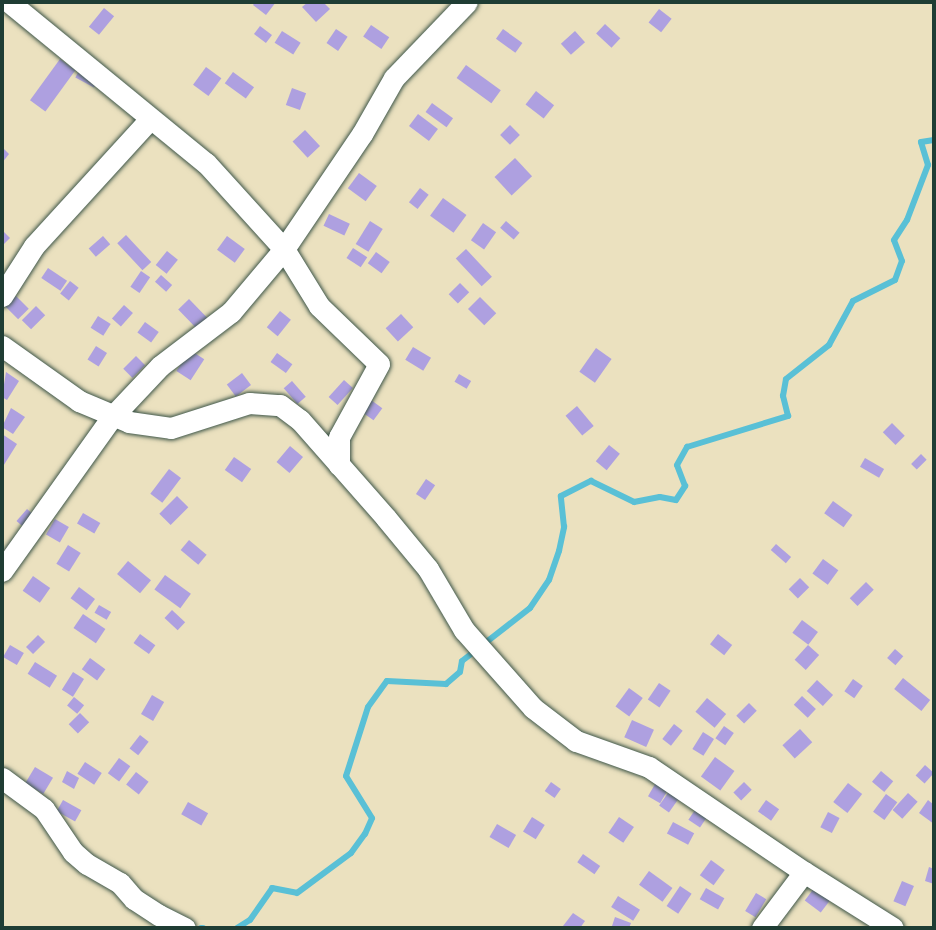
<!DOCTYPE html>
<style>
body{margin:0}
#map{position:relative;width:936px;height:930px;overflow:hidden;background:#ebe1bf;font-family:Mali,sans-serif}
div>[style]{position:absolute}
.stream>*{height:6px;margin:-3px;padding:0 3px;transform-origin:3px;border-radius:3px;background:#59c0d6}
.building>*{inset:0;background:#aea0e0;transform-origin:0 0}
.roads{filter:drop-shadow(0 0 2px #3e5649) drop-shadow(0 0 2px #3e5649)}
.street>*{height:21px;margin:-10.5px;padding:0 10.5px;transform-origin:10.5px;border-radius:10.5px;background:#fff}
span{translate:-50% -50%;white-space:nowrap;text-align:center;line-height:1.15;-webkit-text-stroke:5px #f7f3e8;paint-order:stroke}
.frame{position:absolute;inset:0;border:4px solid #1f3d34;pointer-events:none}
</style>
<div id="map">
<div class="stream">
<i style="left:201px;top:928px;width:2px"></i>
<i style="left:237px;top:928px;width:15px;rotate:-32deg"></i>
<i style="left:250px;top:920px;width:39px;rotate:-55deg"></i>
<i style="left:272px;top:888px;width:25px;rotate:11deg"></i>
<i style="left:297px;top:893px;width:67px;rotate:-36.5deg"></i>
<i style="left:351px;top:853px;width:24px;rotate:-54deg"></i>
<i style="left:365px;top:834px;width:17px;rotate:-66deg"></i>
<i style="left:372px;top:818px;width:49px;rotate:-121.8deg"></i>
<i style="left:346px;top:776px;width:72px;rotate:-72.3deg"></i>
<i style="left:368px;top:707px;width:32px;rotate:-54deg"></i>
<i style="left:387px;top:681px;width:59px;rotate:2.9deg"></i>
<i style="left:446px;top:684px;width:18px;rotate:-41deg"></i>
<i style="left:460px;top:672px;width:11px;rotate:-80deg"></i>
<i style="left:462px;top:661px;width:86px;rotate:-37.9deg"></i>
<i style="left:530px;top:608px;width:34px;rotate:-56deg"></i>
<i style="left:549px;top:580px;width:31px;rotate:-71deg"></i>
<i style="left:559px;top:551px;width:25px;rotate:-78deg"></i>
<i style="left:564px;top:527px;width:31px;rotate:-96deg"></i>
<i style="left:561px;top:496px;width:34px;rotate:-27deg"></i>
<i style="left:591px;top:481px;width:48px;rotate:26deg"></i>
<i style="left:634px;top:502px;width:26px;rotate:-11deg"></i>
<i style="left:660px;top:497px;width:16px;rotate:11deg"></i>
<i style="left:676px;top:500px;width:17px;rotate:-57deg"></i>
<i style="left:685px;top:486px;width:22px;rotate:-111deg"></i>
<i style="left:677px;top:465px;width:21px;rotate:-61deg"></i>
<i style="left:687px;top:447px;width:106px;rotate:-17.1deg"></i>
<i style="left:788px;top:416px;width:21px;rotate:-104deg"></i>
<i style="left:783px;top:396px;width:17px;rotate:-80deg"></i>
<i style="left:786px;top:379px;width:55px;rotate:-38.3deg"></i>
<i style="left:829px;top:345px;width:50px;rotate:-61.4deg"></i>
<i style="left:853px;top:301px;width:47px;rotate:-26.6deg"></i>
<i style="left:895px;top:280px;width:20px;rotate:-70deg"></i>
<i style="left:902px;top:261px;width:22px;rotate:-111deg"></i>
<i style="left:894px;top:240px;width:24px;rotate:-57deg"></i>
<i style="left:907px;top:220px;width:59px;rotate:-69.1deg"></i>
<i style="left:928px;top:165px;width:24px;rotate:-107deg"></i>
<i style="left:921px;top:142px;width:13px;rotate:-9deg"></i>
</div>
<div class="building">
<i style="clip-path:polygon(255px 2px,276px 2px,266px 15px,253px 5px)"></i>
<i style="clip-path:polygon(308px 2px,323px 2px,330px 9px,316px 22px,302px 7px)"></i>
<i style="left:104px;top:8px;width:13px;height:24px;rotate:39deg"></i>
<i style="left:659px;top:9px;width:16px;height:17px;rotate:38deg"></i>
<i style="left:605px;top:24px;width:21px;height:13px;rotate:43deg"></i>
<i style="left:371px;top:25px;width:22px;height:14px;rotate:34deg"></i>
<i style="left:260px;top:26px;width:15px;height:10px;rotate:37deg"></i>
<i style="left:336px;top:29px;width:14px;height:17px;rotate:34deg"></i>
<i style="left:503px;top:29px;width:24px;height:12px;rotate:36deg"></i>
<i style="left:282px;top:31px;width:22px;height:14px;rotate:32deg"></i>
<i style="left:575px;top:31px;width:15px;height:19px;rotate:48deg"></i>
<i style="left:60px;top:59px;width:19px;height:51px;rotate:36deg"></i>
<i style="left:466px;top:65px;width:43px;height:16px;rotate:36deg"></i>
<i style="left:81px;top:67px;width:21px;height:12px;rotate:28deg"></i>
<i style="left:206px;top:67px;width:19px;height:22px;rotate:36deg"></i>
<i style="left:233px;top:72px;width:26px;height:14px;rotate:36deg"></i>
<i style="left:292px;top:88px;width:15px;height:18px;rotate:20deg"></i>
<i style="left:536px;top:91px;width:23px;height:17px;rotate:38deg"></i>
<i style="left:432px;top:103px;width:26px;height:11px;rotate:36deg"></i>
<i style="left:418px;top:114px;width:25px;height:15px;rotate:37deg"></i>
<i style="left:510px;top:125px;width:14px;height:14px;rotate:45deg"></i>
<i style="left:305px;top:130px;width:22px;height:17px;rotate:47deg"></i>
<i style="clip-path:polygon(2px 147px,9px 154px,2px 163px)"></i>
<i style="left:515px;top:158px;width:25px;height:28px;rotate:47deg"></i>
<i style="left:359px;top:173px;width:22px;height:19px;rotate:36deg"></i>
<i style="left:420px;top:188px;width:11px;height:18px;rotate:38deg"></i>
<i style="left:443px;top:198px;width:29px;height:22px;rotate:36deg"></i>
<i style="left:329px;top:214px;width:23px;height:13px;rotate:25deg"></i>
<i style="left:370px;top:221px;width:15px;height:27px;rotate:32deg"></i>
<i style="left:506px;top:221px;width:18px;height:9px;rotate:41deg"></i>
<i style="left:483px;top:223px;width:16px;height:21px;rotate:35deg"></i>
<i style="clip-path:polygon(2px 230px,10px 238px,2px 246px)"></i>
<i style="left:126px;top:235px;width:37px;height:12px;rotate:47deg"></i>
<i style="left:103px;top:236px;width:11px;height:19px;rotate:49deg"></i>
<i style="left:227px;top:236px;width:22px;height:17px;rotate:36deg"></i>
<i style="left:353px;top:248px;width:17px;height:12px;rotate:33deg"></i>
<i style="left:466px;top:249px;width:38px;height:14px;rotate:47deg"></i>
<i style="left:167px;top:251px;width:14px;height:18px;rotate:39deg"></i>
<i style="left:376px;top:252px;width:17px;height:14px;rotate:36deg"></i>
<i style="left:48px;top:268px;width:23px;height:12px;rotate:34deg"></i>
<i style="left:141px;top:271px;width:11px;height:19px;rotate:34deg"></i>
<i style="left:161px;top:275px;width:15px;height:9px;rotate:42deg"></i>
<i style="left:70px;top:281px;width:11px;height:16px;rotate:38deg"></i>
<i style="left:460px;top:283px;width:13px;height:16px;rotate:45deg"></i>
<i style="left:16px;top:296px;width:18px;height:15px;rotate:45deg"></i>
<i style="left:480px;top:297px;width:23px;height:17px;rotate:45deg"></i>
<i style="left:189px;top:299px;width:30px;height:15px;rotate:46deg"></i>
<i style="left:124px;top:305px;width:12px;height:18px;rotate:42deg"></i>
<i style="left:36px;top:306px;width:13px;height:20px;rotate:45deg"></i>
<i style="left:280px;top:311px;width:14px;height:21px;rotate:39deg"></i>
<i style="left:401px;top:314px;width:18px;height:21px;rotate:47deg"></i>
<i style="left:98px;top:316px;width:15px;height:14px;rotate:32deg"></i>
<i style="left:145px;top:322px;width:17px;height:13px;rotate:36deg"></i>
<i style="left:96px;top:346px;width:13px;height:16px;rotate:32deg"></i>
<i style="left:413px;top:347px;width:21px;height:15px;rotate:31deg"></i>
<i style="left:596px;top:348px;width:19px;height:29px;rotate:35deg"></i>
<i style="left:190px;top:350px;width:17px;height:25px;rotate:33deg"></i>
<i style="left:277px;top:353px;width:19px;height:11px;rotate:36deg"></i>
<i style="left:136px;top:356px;width:13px;height:18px;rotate:45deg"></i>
<i style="clip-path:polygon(6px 372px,19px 381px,7px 400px,2px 397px)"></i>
<i style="left:242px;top:373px;width:15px;height:19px;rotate:53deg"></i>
<i style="left:459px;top:374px;width:14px;height:9px;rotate:30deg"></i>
<i style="left:344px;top:380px;width:12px;height:23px;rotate:42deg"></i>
<i style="left:292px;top:381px;width:21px;height:11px;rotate:49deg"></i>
<i style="left:371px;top:400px;width:14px;height:15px;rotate:36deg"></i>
<i style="left:577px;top:406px;width:26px;height:15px;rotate:50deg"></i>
<i style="clip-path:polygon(11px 408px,25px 417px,13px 434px,2px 427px)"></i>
<i style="left:892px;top:423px;width:18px;height:13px;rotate:45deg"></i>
<i style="clip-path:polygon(2px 434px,17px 444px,2px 468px)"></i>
<i style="left:609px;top:445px;width:14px;height:21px;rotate:39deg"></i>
<i style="left:290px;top:446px;width:17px;height:21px;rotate:40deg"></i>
<i style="left:921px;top:454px;width:8px;height:14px;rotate:45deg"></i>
<i style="left:234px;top:457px;width:21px;height:16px;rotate:35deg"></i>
<i style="left:865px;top:458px;width:22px;height:10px;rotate:30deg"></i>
<i style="left:169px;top:469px;width:15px;height:31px;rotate:37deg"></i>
<i style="left:426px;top:479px;width:11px;height:18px;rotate:34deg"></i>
<i style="left:177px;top:496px;width:16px;height:25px;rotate:45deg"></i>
<i style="left:833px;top:501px;width:24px;height:15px;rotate:36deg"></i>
<i style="left:27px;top:509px;width:11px;height:16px;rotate:41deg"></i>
<i style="left:83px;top:513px;width:20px;height:12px;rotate:30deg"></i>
<i style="left:55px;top:519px;width:16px;height:18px;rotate:30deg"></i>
<i style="left:189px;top:540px;width:23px;height:13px;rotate:40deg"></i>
<i style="left:776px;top:544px;width:20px;height:8px;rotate:41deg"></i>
<i style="left:68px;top:545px;width:15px;height:22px;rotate:32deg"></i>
<i style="left:823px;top:559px;width:19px;height:18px;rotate:36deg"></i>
<i style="left:128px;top:561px;width:30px;height:17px;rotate:40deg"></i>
<i style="left:165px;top:575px;width:32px;height:18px;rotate:36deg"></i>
<i style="left:33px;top:576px;width:21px;height:18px;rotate:35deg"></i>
<i style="left:800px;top:578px;width:13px;height:16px;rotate:45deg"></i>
<i style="left:866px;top:582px;width:11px;height:23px;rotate:45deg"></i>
<i style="left:79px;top:587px;width:20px;height:14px;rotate:37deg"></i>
<i style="left:99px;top:605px;width:14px;height:9px;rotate:30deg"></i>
<i style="left:172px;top:610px;width:18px;height:11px;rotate:43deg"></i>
<i style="left:83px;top:614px;width:27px;height:17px;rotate:34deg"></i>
<i style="left:802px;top:620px;width:20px;height:16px;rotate:37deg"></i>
<i style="left:140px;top:634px;width:19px;height:11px;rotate:36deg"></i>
<i style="left:718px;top:634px;width:18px;height:13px;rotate:38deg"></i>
<i style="left:38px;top:635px;width:10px;height:17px;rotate:45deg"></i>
<i style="left:10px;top:645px;width:16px;height:14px;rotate:30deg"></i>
<i style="left:808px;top:645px;width:15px;height:20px;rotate:42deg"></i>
<i style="left:895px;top:649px;width:11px;height:12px;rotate:41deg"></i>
<i style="left:90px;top:658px;width:19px;height:14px;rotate:36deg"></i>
<i style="left:35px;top:662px;width:26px;height:14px;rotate:32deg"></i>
<i style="left:73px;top:672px;width:13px;height:21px;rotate:32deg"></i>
<i style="left:903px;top:678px;width:35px;height:14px;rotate:39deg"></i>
<i style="left:853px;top:679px;width:12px;height:15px;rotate:35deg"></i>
<i style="left:817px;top:680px;width:22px;height:15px;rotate:43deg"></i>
<i style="left:659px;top:683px;width:14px;height:20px;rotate:34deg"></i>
<i style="left:629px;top:688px;width:17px;height:23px;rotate:36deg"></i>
<i style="left:152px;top:695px;width:14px;height:22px;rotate:30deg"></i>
<i style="left:802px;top:696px;width:19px;height:12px;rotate:43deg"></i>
<i style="left:74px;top:697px;width:13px;height:11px;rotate:39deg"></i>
<i style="left:707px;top:698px;width:25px;height:18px;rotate:40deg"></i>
<i style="left:749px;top:703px;width:11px;height:18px;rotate:45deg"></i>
<i style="left:80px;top:713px;width:13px;height:16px;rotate:45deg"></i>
<i style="left:632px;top:720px;width:24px;height:19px;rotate:24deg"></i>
<i style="left:674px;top:724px;width:11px;height:19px;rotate:38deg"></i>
<i style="left:724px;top:726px;width:12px;height:15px;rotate:35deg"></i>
<i style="left:800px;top:729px;width:18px;height:24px;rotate:47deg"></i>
<i style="left:703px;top:732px;width:13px;height:20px;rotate:32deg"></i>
<i style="left:140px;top:735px;width:11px;height:17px;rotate:38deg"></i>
<i style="left:715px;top:757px;width:24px;height:24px;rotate:36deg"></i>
<i style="left:119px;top:758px;width:14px;height:19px;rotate:36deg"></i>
<i style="left:85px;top:762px;width:20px;height:14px;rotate:33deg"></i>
<i style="left:925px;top:765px;width:12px;height:14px;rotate:42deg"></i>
<i style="left:35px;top:767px;width:21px;height:19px;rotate:31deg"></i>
<i style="clip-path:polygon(67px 771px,79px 778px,74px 789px,62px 782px)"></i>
<i style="left:881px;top:771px;width:16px;height:14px;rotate:40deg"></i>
<i style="left:136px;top:772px;width:16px;height:16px;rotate:38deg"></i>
<i style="left:658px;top:779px;width:14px;height:20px;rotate:30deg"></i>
<i style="left:551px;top:782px;width:12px;height:11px;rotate:35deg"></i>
<i style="left:744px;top:782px;width:11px;height:15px;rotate:45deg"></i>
<i style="left:848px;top:783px;width:18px;height:24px;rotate:38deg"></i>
<i style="left:670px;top:790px;width:12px;height:19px;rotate:35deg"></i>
<i style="left:908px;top:793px;width:13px;height:23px;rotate:42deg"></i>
<i style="left:886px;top:794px;width:14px;height:22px;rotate:36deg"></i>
<i style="left:63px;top:800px;width:21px;height:13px;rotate:29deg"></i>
<i style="left:766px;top:800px;width:16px;height:14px;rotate:35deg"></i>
<i style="clip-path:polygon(928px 800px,934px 805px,934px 824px,919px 813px)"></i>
<i style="left:188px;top:802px;width:23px;height:14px;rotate:29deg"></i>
<i style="left:699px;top:804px;width:14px;height:19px;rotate:34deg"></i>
<i style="left:828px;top:812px;width:13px;height:17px;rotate:27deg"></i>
<i style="left:532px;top:817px;width:15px;height:17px;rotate:32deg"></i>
<i style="left:619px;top:817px;width:18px;height:19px;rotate:34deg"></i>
<i style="left:673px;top:822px;width:24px;height:13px;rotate:28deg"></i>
<i style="left:497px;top:824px;width:22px;height:15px;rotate:30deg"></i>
<i style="left:583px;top:854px;width:21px;height:10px;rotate:35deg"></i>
<i style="left:711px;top:860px;width:17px;height:19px;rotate:36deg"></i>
<i style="clip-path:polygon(929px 867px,934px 869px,934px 884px,925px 881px)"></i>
<i style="left:649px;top:871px;width:29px;height:17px;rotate:36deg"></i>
<i style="left:902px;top:881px;width:13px;height:22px;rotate:23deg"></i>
<i style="left:680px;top:886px;width:14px;height:24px;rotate:34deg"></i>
<i style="left:815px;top:887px;width:20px;height:17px;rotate:37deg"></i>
<i style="left:706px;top:888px;width:21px;height:13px;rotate:29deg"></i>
<i style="left:756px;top:893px;width:12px;height:21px;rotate:31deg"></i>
<i style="left:618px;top:896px;width:26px;height:13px;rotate:32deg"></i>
<i style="clip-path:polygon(573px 913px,585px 921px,580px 928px,563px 926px)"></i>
<i style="clip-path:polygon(615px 917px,631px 923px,629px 928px,612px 926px)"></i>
</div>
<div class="roads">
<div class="street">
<i style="left:9px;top:2px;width:254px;rotate:39.3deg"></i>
<i style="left:206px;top:163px;width:116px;rotate:47.8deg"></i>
<i style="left:284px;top:249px;width:67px;rotate:58.4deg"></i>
<i style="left:319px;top:306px;width:83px;rotate:44deg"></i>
<i style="left:379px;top:364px;width:83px;rotate:118.7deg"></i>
<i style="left:339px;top:437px;width:28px;rotate:90deg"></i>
<i style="left:2px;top:296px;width:59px;rotate:-57.4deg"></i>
<i style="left:34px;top:246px;width:172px;rotate:-47.6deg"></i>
<i style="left:2px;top:346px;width:95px;rotate:35.5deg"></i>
<i style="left:79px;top:401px;width:54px;rotate:22.8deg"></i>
<i style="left:129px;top:422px;width:42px;rotate:8.1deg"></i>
<i style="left:171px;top:428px;width:82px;rotate:-17.8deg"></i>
<i style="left:249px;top:403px;width:31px;rotate:4deg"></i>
<i style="left:280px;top:405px;width:25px;rotate:37deg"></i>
<i style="left:300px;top:420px;width:130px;rotate:48.7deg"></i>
<i style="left:386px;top:518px;width:66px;rotate:50.5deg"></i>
<i style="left:428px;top:569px;width:71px;rotate:59.5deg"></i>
<i style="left:464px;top:630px;width:104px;rotate:48.5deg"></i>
<i style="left:533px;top:708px;width:54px;rotate:37.5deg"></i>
<i style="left:576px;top:741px;width:77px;rotate:19.6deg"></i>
<i style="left:649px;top:767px;width:187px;rotate:34.1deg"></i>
<i style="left:804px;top:872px;width:70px;rotate:126.9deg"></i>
<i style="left:2px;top:571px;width:188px;rotate:-54.5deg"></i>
<i style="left:111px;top:418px;width:71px;rotate:-46.7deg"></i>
<i style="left:160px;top:366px;width:89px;rotate:-37.3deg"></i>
<i style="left:231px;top:312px;width:82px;rotate:-49.9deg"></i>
<i style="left:284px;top:249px;width:139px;rotate:-55.9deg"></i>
<i style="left:362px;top:134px;width:64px;rotate:-60.3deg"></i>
<i style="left:394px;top:78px;width:105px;rotate:-46.2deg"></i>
<i style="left:2px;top:778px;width:52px;rotate:36.4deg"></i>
<i style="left:44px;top:809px;width:52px;rotate:56deg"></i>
<i style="left:73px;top:852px;width:18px;rotate:41deg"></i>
<i style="left:87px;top:864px;width:38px;rotate:30deg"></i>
<i style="left:120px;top:883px;width:21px;rotate:49deg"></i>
<i style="left:134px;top:899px;width:30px;rotate:33deg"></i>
<i style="left:159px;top:915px;width:29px;rotate:27deg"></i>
<i style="left:804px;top:872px;width:105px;rotate:32.2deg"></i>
</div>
</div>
<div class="frame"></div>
</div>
